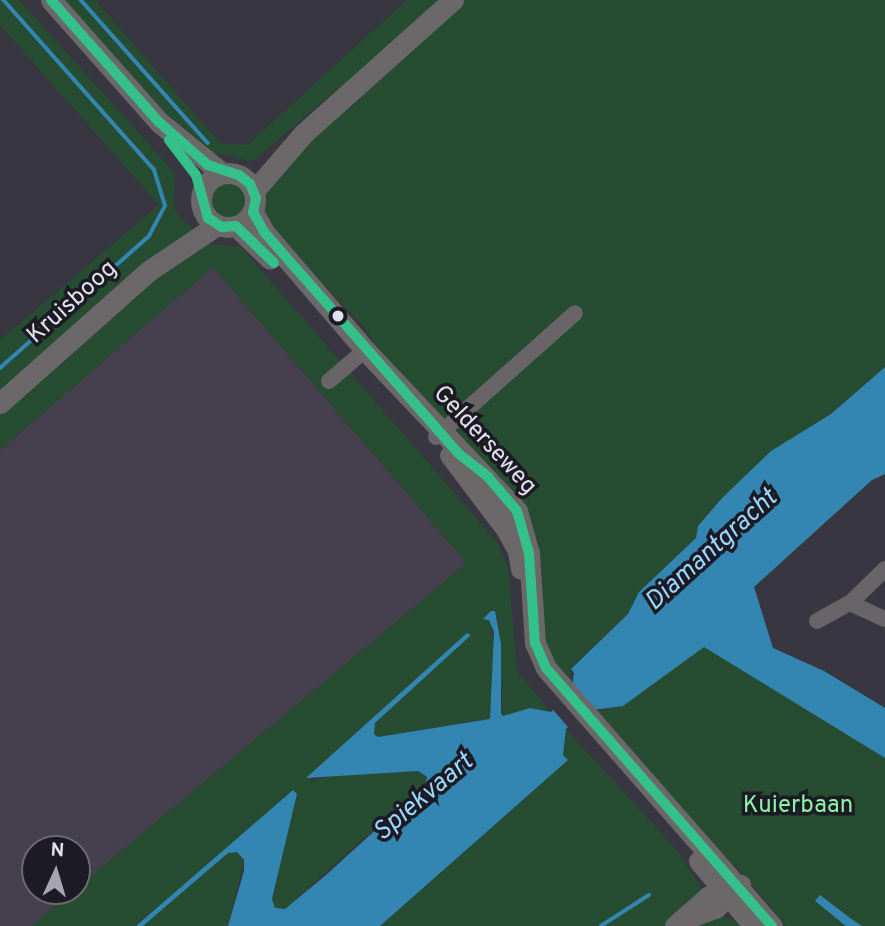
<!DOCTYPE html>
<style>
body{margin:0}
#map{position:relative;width:885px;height:926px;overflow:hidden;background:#383641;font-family:Overpass,sans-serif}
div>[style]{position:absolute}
.industrial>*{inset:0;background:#463f4e}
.green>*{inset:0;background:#264c32}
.round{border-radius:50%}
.water>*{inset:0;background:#3486b2}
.pier>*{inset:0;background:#383641;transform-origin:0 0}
.stream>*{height:3.5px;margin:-1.75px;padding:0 1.75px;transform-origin:1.75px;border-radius:1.75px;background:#3486b2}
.street>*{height:16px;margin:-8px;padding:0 8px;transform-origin:8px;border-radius:8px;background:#686467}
.secondary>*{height:21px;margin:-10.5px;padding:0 10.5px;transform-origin:10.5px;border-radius:10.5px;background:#6c6769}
.secondary>.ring{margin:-10.5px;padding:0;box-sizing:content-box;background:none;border:21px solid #6c6769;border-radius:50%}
.bus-1>*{height:10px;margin:-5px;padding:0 5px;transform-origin:5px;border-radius:5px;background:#33c08b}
.dots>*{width:19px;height:19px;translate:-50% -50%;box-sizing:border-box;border:4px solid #1c1b24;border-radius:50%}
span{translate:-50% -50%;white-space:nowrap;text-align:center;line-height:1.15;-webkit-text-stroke:7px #1c1b24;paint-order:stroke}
.street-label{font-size:24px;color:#e1e0ed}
.park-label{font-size:24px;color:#8df2a9}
.water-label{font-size:26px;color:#99d8ff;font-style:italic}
.north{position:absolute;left:21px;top:835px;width:70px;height:70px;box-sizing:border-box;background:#1c1b24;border:2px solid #6b6a74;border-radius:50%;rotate:4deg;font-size:19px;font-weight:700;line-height:28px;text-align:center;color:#e1e0ed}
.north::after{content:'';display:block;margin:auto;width:24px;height:32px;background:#a6a4b1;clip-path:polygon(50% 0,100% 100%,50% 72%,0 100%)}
</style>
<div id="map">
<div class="industrial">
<i style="clip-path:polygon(213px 267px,467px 563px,77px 888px,77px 849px,35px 849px,35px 891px,73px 891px,31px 926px,0 926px,0 450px)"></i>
</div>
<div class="green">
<i style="clip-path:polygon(0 0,19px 0,175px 173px,174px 207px,181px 218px,210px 244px,241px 247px,497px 542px,508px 566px,517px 671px,551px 712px,530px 708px,503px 716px,498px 628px,494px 618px,489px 619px,495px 644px,490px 719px,378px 737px,372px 729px,381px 717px,308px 782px,338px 774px,418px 771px,428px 781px,285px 909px,275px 909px,272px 899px,297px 794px,293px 790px,136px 926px,31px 926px,467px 563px,213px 267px,0 450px,0 340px,159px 205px,0 25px)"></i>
<i style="clip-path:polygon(60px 0,95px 0,220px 143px,247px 145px,407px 0,442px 0,252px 162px,218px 153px,206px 157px,167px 121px)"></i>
<i style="clip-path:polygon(462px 0,885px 0,885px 367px,831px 414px,771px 451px,722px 498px,698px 526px,696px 538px,639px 592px,628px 614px,571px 668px,571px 694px,544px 661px,542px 568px,538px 541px,526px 517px,388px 363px,364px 327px,259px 218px,265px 185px,312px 135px)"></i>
<i class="round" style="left:210px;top:182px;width:36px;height:36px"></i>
<i style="clip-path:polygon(709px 636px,885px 758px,885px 926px,787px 926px,736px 867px,710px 852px,586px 711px,606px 710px)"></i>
<i style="clip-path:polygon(566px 729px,677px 850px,703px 891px,696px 901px,664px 926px,380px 926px,567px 761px,563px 755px)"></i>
<i style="clip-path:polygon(228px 852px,237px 852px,244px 860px,228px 926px,143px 926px)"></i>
<i style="clip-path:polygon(725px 916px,745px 926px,698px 926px,714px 918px)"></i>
</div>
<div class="water">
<i style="clip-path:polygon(885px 367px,885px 474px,872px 480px,754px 587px,773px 648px,824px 671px,885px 708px,885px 758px,704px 647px,623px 706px,586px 711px,566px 729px,563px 755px,568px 760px,380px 926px,228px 926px,244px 871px,244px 860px,237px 852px,228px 853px,143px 926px,136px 926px,293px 790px,297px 794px,272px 899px,275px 908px,285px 909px,326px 875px,425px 785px,427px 777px,418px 771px,306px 778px,467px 633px,471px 635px,375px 723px,374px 734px,378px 737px,490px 719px,494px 632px,489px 620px,483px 619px,491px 611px,495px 611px,501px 644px,501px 713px,503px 716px,530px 708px,551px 712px,571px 694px,574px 673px,571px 669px,628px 614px,639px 592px,696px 538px,698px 526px,722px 498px,771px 451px,831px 414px)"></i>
<i style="clip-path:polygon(820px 895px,850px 918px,862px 926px,846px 926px,815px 901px)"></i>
</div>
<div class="pier">
<i style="left:568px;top:692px;width:30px;height:23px;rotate:49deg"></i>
</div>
<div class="stream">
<i style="left:81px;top:0;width:191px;rotate:48.4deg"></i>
<i style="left:0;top:368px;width:199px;rotate:-41.5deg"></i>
<i style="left:149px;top:236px;width:34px;rotate:-62deg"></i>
<i style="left:165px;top:206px;width:38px;rotate:-107deg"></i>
<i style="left:154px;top:170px;width:227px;rotate:-131.6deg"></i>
<i style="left:601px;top:926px;width:57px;rotate:-32.9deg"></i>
</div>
<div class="street">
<i style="left:329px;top:381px;width:48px;rotate:-40.7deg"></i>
<i style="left:436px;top:437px;width:186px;rotate:-41.7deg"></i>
<i style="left:885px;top:569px;width:49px;rotate:135.8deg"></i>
<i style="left:850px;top:603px;width:38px;rotate:25deg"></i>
<i style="left:817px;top:621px;width:38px;rotate:-29deg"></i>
</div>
<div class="secondary">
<i style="left:51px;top:0;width:163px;rotate:48.5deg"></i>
<i style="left:159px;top:122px;width:81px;rotate:39deg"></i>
<i class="ring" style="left:201px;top:173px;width:33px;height:33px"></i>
<i style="left:254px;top:191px;width:77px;rotate:-49.2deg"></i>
<i style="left:304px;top:133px;width:200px;rotate:-41.8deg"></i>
<i style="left:253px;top:212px;width:23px;rotate:61deg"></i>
<i style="left:264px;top:232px;width:155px;rotate:49.4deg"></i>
<i style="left:365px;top:350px;width:221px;rotate:46.6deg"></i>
<i style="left:517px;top:511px;width:44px;rotate:74.1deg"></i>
<i style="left:529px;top:553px;width:90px;rotate:86.2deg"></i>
<i style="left:535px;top:643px;width:27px;rotate:66deg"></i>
<i style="left:546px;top:668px;width:343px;rotate:48.8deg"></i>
<i style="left:236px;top:226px;width:47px;rotate:44.1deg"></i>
<i style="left:0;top:403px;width:200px;rotate:-41.6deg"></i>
<i style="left:150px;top:270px;width:81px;rotate:-33.9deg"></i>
<i style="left:450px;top:455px;width:93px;rotate:52.9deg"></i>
<i style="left:506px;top:529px;width:25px;rotate:61deg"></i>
<i style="left:518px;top:551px;width:18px;rotate:81deg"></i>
<i style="left:699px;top:861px;width:85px;rotate:49.8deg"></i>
<i style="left:675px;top:926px;width:45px;rotate:-41.4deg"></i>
<i style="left:709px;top:896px;width:33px;rotate:-20deg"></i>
<i style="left:740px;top:885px;width:34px;rotate:137deg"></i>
<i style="left:715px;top:908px;width:29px;rotate:160deg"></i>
</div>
<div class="bus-1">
<i style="left:51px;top:0;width:163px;rotate:48.5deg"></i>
<i style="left:159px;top:122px;width:65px;rotate:41.3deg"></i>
<i style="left:208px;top:165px;width:33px;rotate:18deg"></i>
<i style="left:239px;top:175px;width:14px;rotate:39deg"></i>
<i style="left:250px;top:184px;width:15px;rotate:67deg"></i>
<i style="left:256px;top:198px;width:14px;rotate:102deg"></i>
<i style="left:253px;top:212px;width:23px;rotate:61deg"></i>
<i style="left:264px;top:232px;width:295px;rotate:48.7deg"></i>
<i style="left:459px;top:454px;width:37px;rotate:38deg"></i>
<i style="left:488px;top:477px;width:45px;rotate:49.5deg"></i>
<i style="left:517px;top:511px;width:44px;rotate:74.1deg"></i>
<i style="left:529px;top:553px;width:90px;rotate:86.2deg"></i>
<i style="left:535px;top:643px;width:27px;rotate:66deg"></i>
<i style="left:546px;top:668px;width:343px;rotate:48.8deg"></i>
<i style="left:169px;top:140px;width:44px;rotate:52.4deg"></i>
<i style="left:196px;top:175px;width:45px;rotate:74.4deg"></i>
<i style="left:208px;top:218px;width:17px;rotate:33deg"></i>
<i style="left:222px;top:227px;width:14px;rotate:-4deg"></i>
<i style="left:236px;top:226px;width:53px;rotate:44.2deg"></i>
</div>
<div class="dots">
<i style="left:338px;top:316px;background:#e1e0ed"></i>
</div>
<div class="street-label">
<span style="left:73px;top:303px;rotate:-42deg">Kruisboog</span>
<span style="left:484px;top:441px;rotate:47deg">Gelderseweg</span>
</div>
<div class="park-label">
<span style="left:798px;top:807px">Kuierbaan</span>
</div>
<div class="water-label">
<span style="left:712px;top:551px;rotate:-42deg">Diamantgracht</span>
<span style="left:424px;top:798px;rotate:-40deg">Spiekvaart</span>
</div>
<div class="north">N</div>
</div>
